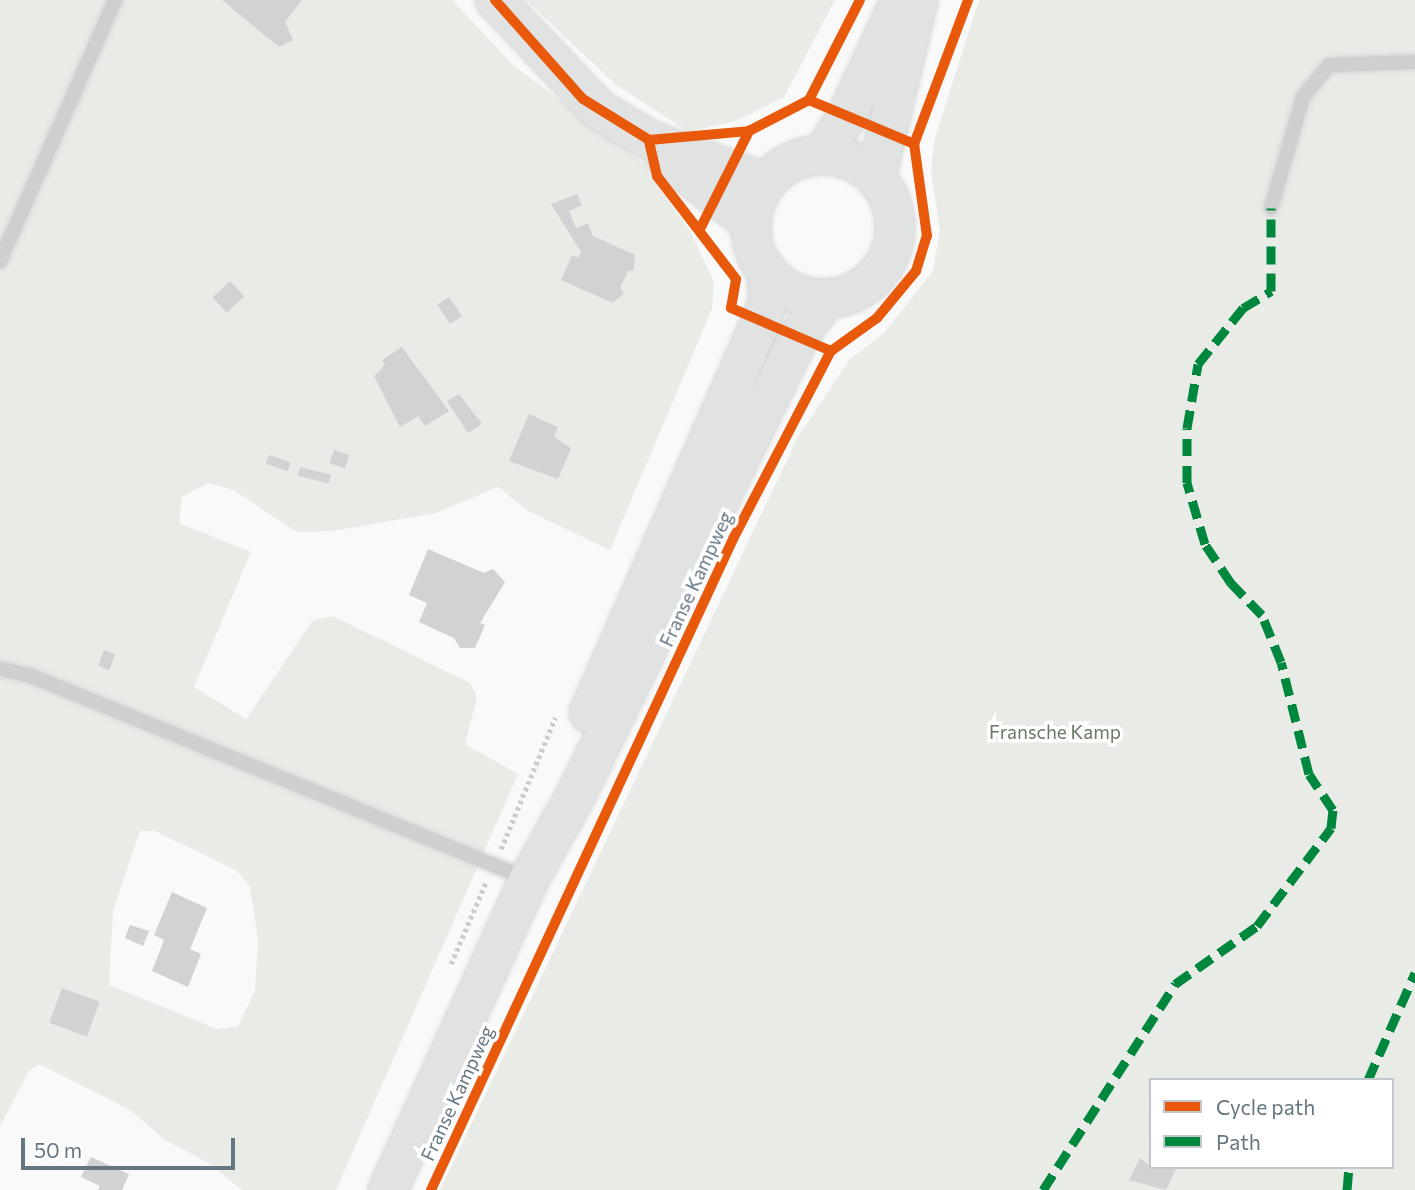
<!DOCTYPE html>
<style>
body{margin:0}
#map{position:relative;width:1415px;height:1190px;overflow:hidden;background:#f9f9f9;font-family:Commissioner,sans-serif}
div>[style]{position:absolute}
.green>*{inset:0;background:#e8ebe6}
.building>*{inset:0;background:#d0d2d3;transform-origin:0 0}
.path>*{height:4.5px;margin-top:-2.25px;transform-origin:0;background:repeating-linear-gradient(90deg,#cbcccd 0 3.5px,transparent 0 7px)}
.roads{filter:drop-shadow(0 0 2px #d5d6d7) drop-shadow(0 0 2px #d5d6d7)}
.service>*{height:14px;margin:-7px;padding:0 7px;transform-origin:7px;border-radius:7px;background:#cecfd0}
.secondary>*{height:38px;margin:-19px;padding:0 19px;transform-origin:19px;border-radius:19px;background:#e1e2e2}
.primary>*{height:38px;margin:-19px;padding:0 19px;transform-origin:19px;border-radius:19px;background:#e1e2e2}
.primary>.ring{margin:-19px;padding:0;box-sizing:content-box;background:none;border:38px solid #e1e2e2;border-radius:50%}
.quiet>*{height:9px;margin-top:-4.5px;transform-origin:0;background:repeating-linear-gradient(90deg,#00873e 0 18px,transparent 0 27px)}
.cycleway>*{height:10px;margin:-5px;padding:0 5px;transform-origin:5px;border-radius:5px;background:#e8590c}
span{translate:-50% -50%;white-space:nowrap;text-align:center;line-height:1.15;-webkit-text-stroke:7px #fff;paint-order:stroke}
.street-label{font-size:19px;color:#657683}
.park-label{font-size:19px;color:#687a64}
.legend{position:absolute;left:1149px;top:1078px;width:245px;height:91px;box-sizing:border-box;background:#fff;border:2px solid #c1c8cd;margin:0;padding:9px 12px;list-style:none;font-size:21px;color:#657683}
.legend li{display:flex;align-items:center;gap:14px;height:35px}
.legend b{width:35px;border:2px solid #c1c8cd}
.scale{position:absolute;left:21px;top:1138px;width:214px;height:32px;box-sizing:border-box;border:4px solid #657683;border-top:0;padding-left:9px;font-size:21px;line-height:24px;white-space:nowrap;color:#657683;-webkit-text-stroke:5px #fff;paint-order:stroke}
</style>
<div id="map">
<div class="green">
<i style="clip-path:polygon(evenodd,0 0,452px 0,513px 65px,639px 159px,690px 231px,714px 282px,712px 309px,610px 550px,528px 511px,498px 487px,436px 513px,333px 531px,296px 532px,234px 490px,208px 483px,182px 497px,179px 523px,251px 552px,194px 687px,246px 719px,313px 620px,333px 616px,470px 683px,477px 697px,465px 744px,518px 774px,336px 1190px,242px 1190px,207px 1162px,165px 1140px,130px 1110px,39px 1064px,29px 1071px,0 1126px,0 0,140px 831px,155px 831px,201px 853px,237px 871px,250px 887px,258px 939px,255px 990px,238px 1027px,217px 1029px,109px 985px,113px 911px,140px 831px)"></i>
<i style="clip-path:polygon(526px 0,835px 0,784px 97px,738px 120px,689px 132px,616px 85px)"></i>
<i style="clip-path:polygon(evenodd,979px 0,1415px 0,1415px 1190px,440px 1190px,799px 435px,849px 360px,885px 332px,933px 271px,940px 230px,931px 172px,934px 141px,979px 0,1151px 1080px,1392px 1080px,1392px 1167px,1151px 1167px,1151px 1080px)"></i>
</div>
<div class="building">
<i style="clip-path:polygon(222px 0,302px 0,285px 22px,293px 40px,279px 47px)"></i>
<i style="clip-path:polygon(577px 194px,582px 205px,569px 211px,576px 228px,588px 223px,593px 236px,635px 255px,634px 270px,628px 271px,620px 288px,624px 293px,613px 303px,561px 280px,572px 255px,578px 258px,581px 252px,551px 204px)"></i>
<i style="left:230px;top:281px;width:21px;height:24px;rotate:47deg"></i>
<i style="left:449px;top:297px;width:23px;height:14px;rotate:56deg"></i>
<i style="clip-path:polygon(402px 347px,449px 411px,425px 426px,418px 416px,400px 427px,374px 376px,385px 365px,382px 360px)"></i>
<i style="clip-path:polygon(459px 394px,482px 424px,468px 433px,447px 401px)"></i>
<i style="clip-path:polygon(529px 414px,558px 427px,554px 437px,571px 448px,558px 479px,509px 461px)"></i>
<i style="left:334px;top:450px;width:16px;height:14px;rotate:18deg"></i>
<i style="left:269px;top:455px;width:23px;height:9px;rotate:20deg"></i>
<i style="left:300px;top:467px;width:32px;height:9px;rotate:14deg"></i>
<i style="clip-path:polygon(428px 549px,484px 573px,493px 569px,505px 582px,480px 623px,485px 625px,475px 648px,460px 648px,454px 638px,419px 622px,427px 603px,409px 595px)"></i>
<i style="left:104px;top:650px;width:12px;height:17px;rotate:20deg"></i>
<i style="clip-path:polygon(172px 892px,207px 908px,190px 949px,201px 954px,188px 987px,152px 971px,164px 940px,154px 935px)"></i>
<i style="clip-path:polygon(130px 925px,149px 931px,143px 946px,125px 938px)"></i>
<i style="left:62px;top:988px;width:40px;height:37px;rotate:20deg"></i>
<i style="clip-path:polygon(91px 1157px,129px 1174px,122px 1190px,98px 1190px,100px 1186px,81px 1177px)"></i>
<i style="clip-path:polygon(1140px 1158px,1151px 1167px,1176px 1169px,1166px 1190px,1129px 1180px)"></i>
</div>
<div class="path">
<i style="left:501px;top:849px;width:142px;rotate:-67.6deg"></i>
<i style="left:451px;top:964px;width:89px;rotate:-66.9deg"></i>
</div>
<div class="roads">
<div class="service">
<i style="left:1271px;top:208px;width:116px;rotate:-73.9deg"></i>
<i style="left:1303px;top:97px;width:41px;rotate:-50.9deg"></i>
<i style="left:1329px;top:65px;width:86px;rotate:-2deg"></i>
<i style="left:0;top:261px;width:285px;rotate:-66.2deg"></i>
<i style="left:0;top:669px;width:30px;rotate:12deg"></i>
<i style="left:29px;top:675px;width:539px;rotate:22.24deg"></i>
</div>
<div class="secondary">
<i style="left:495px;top:0;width:151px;rotate:46.6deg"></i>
<i style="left:599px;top:110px;width:58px;rotate:31deg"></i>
<i style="left:649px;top:140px;width:125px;rotate:20.2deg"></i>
<i style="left:664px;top:157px;width:110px;rotate:36.9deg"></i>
</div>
<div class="primary">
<i style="left:822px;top:155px;width:46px;rotate:-57.3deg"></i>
<i style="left:847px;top:116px;width:126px;rotate:-65.1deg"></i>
<i class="ring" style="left:751px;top:155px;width:106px;height:106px"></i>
<i style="left:876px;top:178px;width:183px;rotate:-76.7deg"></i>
<i style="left:589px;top:713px;width:428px;rotate:-66.3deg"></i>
<i style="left:761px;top:321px;width:23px;rotate:-70deg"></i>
<i style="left:769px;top:299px;width:30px;rotate:-96deg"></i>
<i style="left:388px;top:1190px;width:341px;rotate:-65.6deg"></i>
<i style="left:529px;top:879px;width:94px;rotate:-60.7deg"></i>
<i style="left:575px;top:797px;width:512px;rotate:-64.04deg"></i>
<i style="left:799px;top:337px;width:46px;rotate:-55.6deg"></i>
</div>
</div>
<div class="quiet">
<i style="left:1368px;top:1080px;width:117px;rotate:-66.3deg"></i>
<i style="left:1043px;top:1190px;width:245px;rotate:-57.3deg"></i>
<i style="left:1175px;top:984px;width:100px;rotate:-35.3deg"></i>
<i style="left:1257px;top:926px;width:123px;rotate:-52.9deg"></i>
<i style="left:1331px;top:828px;width:18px;rotate:-84deg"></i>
<i style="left:1333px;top:810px;width:43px;rotate:-123.7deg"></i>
<i style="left:1309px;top:774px;width:115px;rotate:-104deg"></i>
<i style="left:1281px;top:662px;width:51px;rotate:-112deg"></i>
<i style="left:1262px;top:615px;width:45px;rotate:-134.1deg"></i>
<i style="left:1231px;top:583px;width:47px;rotate:-123.7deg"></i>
<i style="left:1205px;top:544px;width:64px;rotate:-106.4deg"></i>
<i style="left:1187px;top:483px;width:55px;rotate:-90deg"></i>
<i style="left:1187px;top:428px;width:65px;rotate:-80.2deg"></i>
<i style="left:1198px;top:364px;width:72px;rotate:-51.2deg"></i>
<i style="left:1243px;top:308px;width:33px;rotate:-31deg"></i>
<i style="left:1271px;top:291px;width:83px;rotate:-90deg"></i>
<i style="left:1347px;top:1190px;width:23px;rotate:-85deg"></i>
</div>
<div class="cycleway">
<i style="left:495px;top:0;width:132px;rotate:48.4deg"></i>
<i style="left:583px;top:99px;width:78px;rotate:31.8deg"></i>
<i style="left:809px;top:100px;width:114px;rotate:22.7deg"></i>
<i style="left:700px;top:229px;width:110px;rotate:-63.4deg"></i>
<i style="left:831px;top:351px;width:109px;rotate:-156.7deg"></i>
<i style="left:731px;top:308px;width:29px;rotate:-80deg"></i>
<i style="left:736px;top:279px;width:130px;rotate:-127.5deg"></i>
<i style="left:657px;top:176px;width:37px;rotate:-103deg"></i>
<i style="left:649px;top:140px;width:100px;rotate:-5.1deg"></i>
<i style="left:749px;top:131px;width:68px;rotate:-27.3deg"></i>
<i style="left:809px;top:100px;width:112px;rotate:-63deg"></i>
<i style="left:431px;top:1190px;width:720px;rotate:-65.11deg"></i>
<i style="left:734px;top:537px;width:210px;rotate:-62.5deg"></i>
<i style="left:831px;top:351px;width:57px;rotate:-35.7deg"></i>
<i style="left:877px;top:318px;width:61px;rotate:-50.3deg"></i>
<i style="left:916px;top:271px;width:37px;rotate:-73deg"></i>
<i style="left:927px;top:236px;width:93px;rotate:-98deg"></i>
<i style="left:914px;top:144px;width:154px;rotate:-69.4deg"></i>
</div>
<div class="street-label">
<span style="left:696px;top:579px;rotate:-65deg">Franse Kampweg</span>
<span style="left:457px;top:1093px;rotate:-65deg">Franse Kampweg</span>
</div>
<div class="park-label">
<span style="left:1055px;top:732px">Fransche Kamp</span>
</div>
<ul class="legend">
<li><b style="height:9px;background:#e8590c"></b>Cycle path</li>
<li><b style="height:9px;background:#00873e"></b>Path</li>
</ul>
<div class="scale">50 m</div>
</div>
